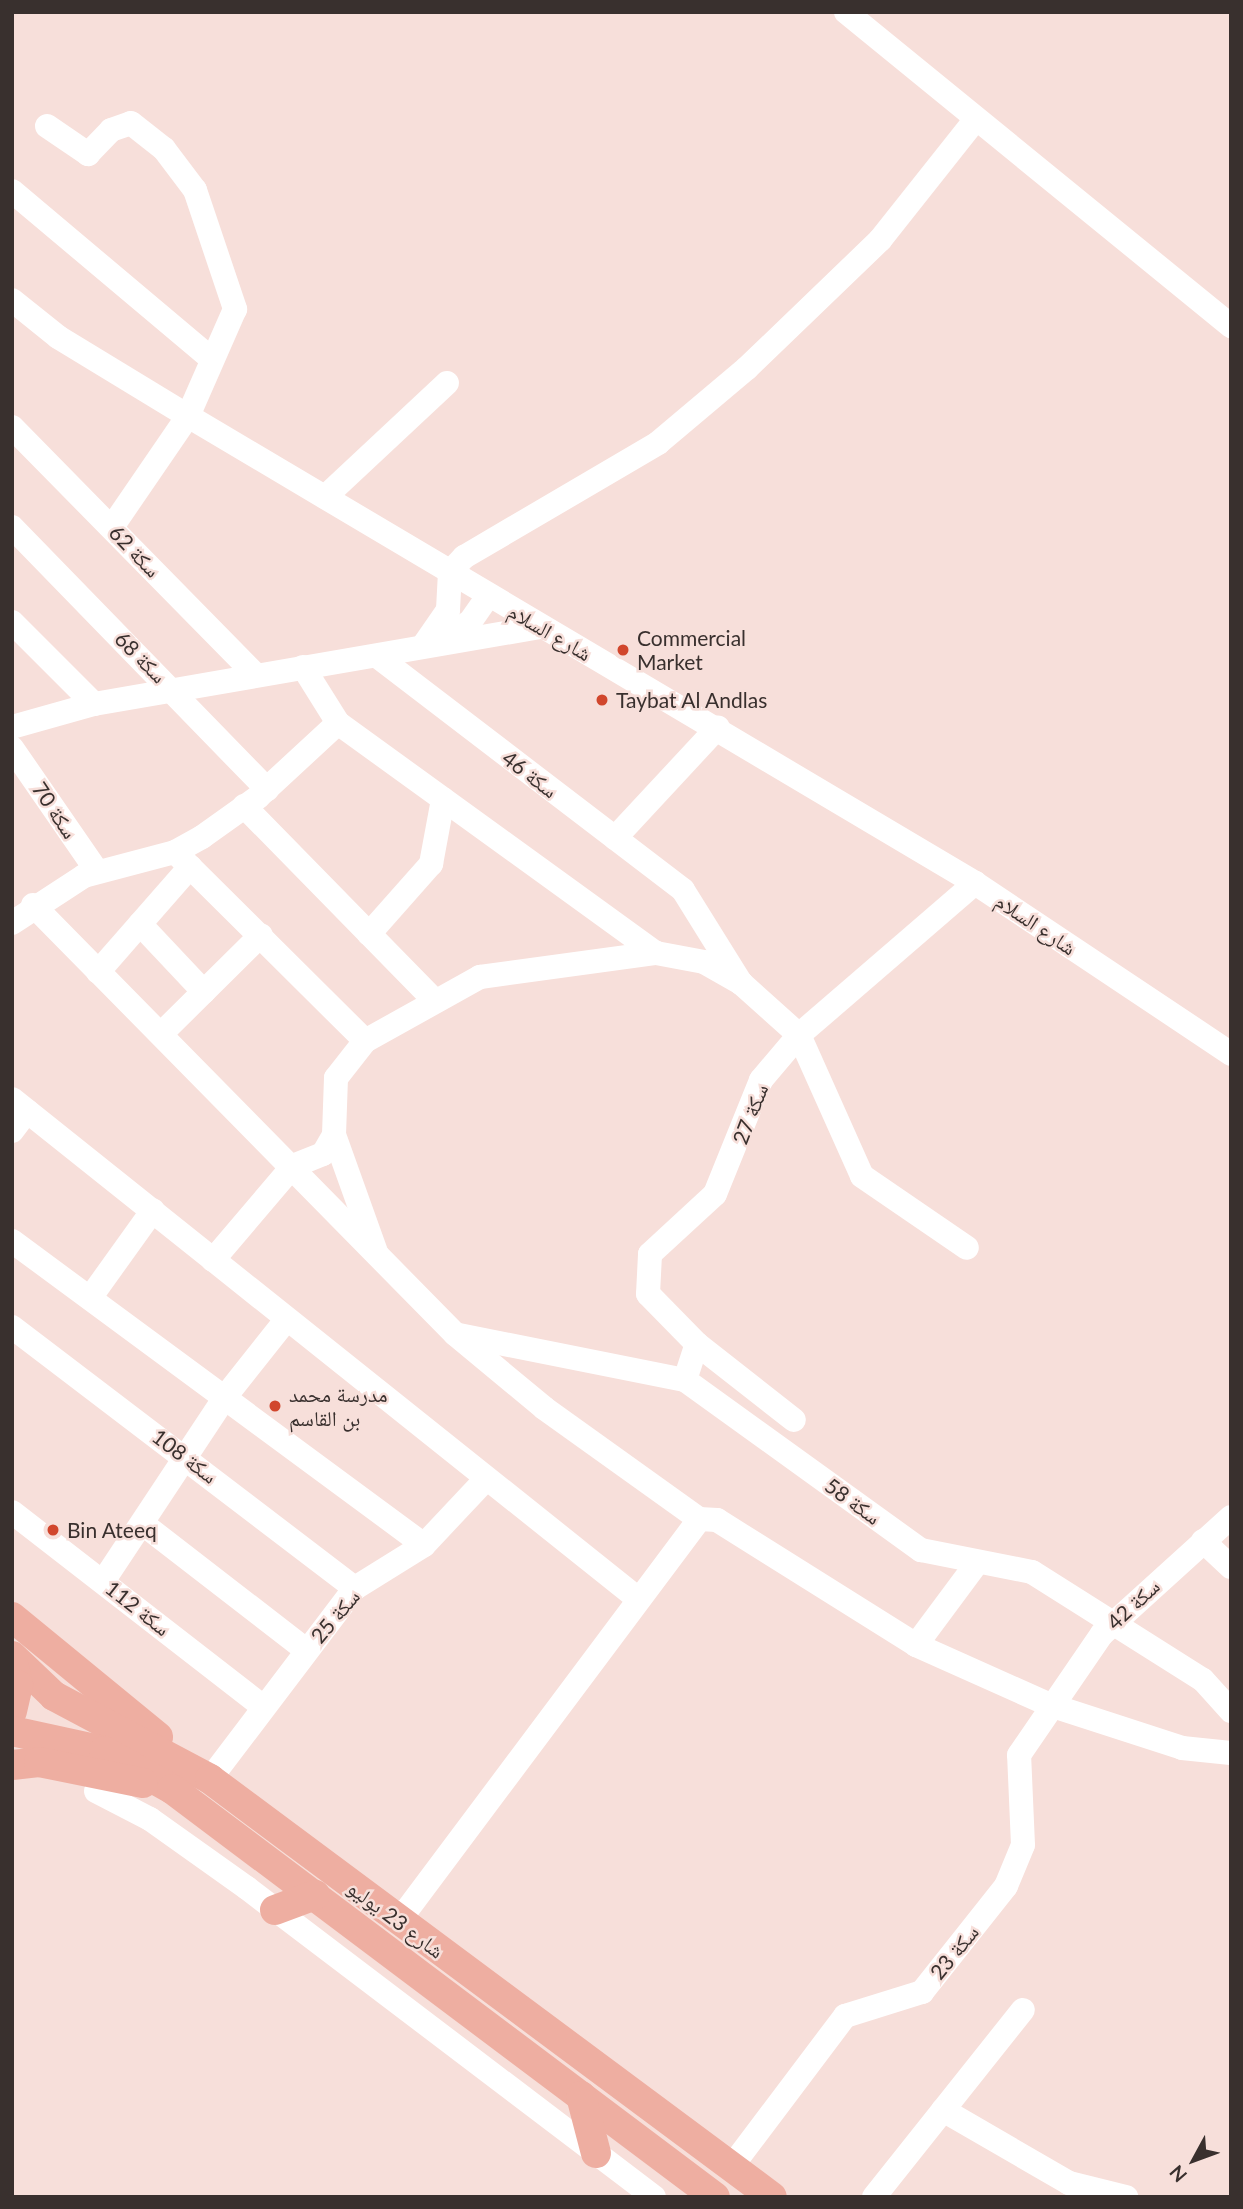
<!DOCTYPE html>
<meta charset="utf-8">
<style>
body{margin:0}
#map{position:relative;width:1243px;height:2209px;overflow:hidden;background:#f7dfda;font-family:Lato,"Noto Naskh Arabic",sans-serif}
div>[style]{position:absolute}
.minor>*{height:24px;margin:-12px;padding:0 12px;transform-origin:12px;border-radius:12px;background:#fff}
.major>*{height:30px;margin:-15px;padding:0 15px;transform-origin:15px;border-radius:15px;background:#eeaea1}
.dots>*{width:19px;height:19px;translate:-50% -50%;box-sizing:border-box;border:4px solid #f7dfda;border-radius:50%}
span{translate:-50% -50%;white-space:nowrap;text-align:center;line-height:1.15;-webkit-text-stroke:5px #f7dfda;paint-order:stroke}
.street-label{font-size:21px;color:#39302e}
.poi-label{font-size:21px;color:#39302e}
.left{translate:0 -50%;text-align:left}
.frame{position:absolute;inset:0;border:14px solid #39302e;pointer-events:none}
.north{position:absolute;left:1159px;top:2125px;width:70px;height:70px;-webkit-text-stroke:5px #f7dfda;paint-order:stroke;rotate:229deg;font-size:19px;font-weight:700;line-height:28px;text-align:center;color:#39302e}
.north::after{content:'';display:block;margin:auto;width:24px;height:32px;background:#39302e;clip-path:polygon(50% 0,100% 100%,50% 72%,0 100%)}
</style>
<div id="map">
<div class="minor">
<i style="left:846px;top:12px;width:497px;rotate:39.2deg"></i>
<i style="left:47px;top:126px;width:50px;rotate:34.3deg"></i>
<i style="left:88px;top:154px;width:33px;rotate:-46deg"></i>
<i style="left:111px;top:130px;width:21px;rotate:-19deg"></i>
<i style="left:131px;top:123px;width:42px;rotate:38.2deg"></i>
<i style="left:164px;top:149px;width:51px;rotate:52.9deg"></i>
<i style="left:195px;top:190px;width:126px;rotate:71.4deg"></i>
<i style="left:235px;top:309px;width:117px;rotate:113.7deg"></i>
<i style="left:188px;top:416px;width:135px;rotate:124.4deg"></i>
<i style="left:12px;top:191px;width:258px;rotate:40.1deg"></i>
<i style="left:12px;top:300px;width:59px;rotate:38.8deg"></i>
<i style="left:58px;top:337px;width:152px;rotate:31.3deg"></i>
<i style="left:188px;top:416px;width:915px;rotate:30.68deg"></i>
<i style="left:975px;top:883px;width:308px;rotate:33.7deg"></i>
<i style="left:12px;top:427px;width:348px;rotate:45.5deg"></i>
<i style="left:325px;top:497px;width:167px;rotate:-43.1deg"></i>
<i style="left:12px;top:527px;width:366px;rotate:45.8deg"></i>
<i style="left:12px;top:622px;width:116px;rotate:45deg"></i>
<i style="left:443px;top:638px;width:31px;rotate:-31deg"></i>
<i style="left:470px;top:622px;width:33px;rotate:-55deg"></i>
<i style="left:423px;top:646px;width:44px;rotate:-55.2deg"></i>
<i style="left:448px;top:610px;width:38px;rotate:-87deg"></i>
<i style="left:450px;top:572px;width:21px;rotate:-47deg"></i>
<i style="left:464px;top:557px;width:225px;rotate:-30.4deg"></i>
<i style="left:658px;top:443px;width:116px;rotate:-40.1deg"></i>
<i style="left:747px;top:368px;width:185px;rotate:-43.9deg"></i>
<i style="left:880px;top:240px;width:153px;rotate:-51.6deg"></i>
<i style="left:377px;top:656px;width:385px;rotate:37.4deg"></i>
<i style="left:683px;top:890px;width:110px;rotate:58.1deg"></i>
<i style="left:303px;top:667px;width:66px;rotate:58deg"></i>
<i style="left:338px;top:723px;width:392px;rotate:35.9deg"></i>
<i style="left:12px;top:727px;width:85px;rotate:-15.7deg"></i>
<i style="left:94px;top:704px;width:453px;rotate:-9.8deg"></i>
<i style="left:12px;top:748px;width:150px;rotate:55.4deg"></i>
<i style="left:244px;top:806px;width:270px;rotate:45.6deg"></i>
<i style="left:615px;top:838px;width:151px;rotate:-47.1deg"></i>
<i style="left:175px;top:852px;width:268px;rotate:44.8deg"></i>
<i style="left:33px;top:905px;width:602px;rotate:45.47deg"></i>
<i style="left:455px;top:1334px;width:116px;rotate:39.7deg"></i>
<i style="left:544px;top:1408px;width:191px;rotate:35.6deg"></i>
<i style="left:12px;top:923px;width:86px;rotate:-33.1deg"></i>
<i style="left:84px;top:876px;width:94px;rotate:-14.8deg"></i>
<i style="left:175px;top:852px;width:31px;rotate:-29deg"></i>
<i style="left:202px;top:837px;width:69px;rotate:-35.5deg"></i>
<i style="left:258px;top:797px;width:109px;rotate:-42.8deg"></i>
<i style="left:140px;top:924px;width:93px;rotate:46.7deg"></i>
<i style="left:369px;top:934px;width:94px;rotate:-48.5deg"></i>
<i style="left:431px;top:864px;width:66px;rotate:-79.5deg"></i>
<i style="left:98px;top:972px;width:140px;rotate:-48.8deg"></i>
<i style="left:162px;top:1033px;width:139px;rotate:-44.7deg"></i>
<i style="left:12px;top:1099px;width:800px;rotate:38.6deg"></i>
<i style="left:12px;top:1131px;width:25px;rotate:-53deg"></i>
<i style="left:12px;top:1241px;width:512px;rotate:36.42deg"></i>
<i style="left:376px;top:1252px;width:124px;rotate:-109.7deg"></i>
<i style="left:334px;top:1135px;width:57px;rotate:-88deg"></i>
<i style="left:336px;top:1078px;width:47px;rotate:-51.9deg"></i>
<i style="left:365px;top:1041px;width:132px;rotate:-29.1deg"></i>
<i style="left:480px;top:977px;width:178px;rotate:-7.8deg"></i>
<i style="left:656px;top:953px;width:49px;rotate:10.6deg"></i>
<i style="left:704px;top:962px;width:43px;rotate:29.6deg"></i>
<i style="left:741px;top:983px;width:78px;rotate:41.9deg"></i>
<i style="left:799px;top:1035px;width:154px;rotate:65.9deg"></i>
<i style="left:862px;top:1176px;width:127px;rotate:34.4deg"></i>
<i style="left:213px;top:1260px;width:123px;rotate:-49.6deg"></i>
<i style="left:293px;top:1166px;width:32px;rotate:-22deg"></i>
<i style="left:323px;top:1154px;width:22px;rotate:-60deg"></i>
<i style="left:90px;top:1298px;width:108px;rotate:-54.4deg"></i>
<i style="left:12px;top:1327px;width:431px;rotate:37.3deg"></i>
<i style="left:459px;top:1335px;width:230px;rotate:11.3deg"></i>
<i style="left:685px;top:1380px;width:291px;rotate:35.8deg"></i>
<i style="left:921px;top:1550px;width:113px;rotate:11.2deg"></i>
<i style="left:1032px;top:1572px;width:202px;rotate:32.3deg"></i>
<i style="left:1203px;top:1680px;width:42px;rotate:47.9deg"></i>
<i style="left:697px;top:1344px;width:123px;rotate:38.1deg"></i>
<i style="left:685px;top:1380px;width:38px;rotate:-72deg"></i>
<i style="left:697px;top:1344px;width:70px;rotate:-134.4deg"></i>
<i style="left:648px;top:1294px;width:40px;rotate:-87.1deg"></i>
<i style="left:650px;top:1254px;width:88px;rotate:-42.7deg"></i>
<i style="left:715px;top:1194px;width:123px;rotate:-68deg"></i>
<i style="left:761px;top:1080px;width:59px;rotate:-49.8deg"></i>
<i style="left:799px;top:1035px;width:233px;rotate:-40.8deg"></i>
<i style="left:12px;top:1512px;width:316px;rotate:37.8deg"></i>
<i style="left:143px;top:1524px;width:206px;rotate:37.7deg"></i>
<i style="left:1203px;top:1541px;width:38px;rotate:43deg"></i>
<i style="left:104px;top:1580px;width:219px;rotate:-56.5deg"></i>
<i style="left:225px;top:1397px;width:98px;rotate:-51.6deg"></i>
<i style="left:916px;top:1645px;width:102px;rotate:-53.4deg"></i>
<i style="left:210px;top:1779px;width:240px;rotate:-52.8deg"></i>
<i style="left:355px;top:1588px;width:81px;rotate:-31.9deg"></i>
<i style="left:424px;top:1545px;width:91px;rotate:-46.8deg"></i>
<i style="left:96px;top:1791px;width:61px;rotate:27.4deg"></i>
<i style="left:150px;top:1819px;width:119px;rotate:35.4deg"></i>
<i style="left:247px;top:1888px;width:511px;rotate:37.21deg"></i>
<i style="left:389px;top:1916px;width:19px;rotate:-18deg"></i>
<i style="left:407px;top:1910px;width:488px;rotate:-53.2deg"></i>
<i style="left:699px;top:1519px;width:18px;rotate:3deg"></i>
<i style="left:717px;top:1520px;width:235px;rotate:32.1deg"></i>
<i style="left:916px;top:1645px;width:147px;rotate:24.1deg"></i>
<i style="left:1050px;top:1705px;width:139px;rotate:18deg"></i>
<i style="left:1182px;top:1748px;width:49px;rotate:5.8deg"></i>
<i style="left:943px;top:2110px;width:146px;rotate:30.1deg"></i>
<i style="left:1069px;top:2183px;width:59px;rotate:13.8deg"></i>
<i style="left:732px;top:2166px;width:188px;rotate:-53deg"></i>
<i style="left:845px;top:2016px;width:81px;rotate:-17.3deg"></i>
<i style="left:922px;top:1992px;width:135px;rotate:-51.6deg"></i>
<i style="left:1006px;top:1886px;width:44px;rotate:-67.5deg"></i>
<i style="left:1023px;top:1845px;width:90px;rotate:-92.5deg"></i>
<i style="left:1019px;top:1755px;width:147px;rotate:-55.6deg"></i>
<i style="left:1102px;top:1634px;width:174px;rotate:-42.2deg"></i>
<i style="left:874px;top:2197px;width:239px;rotate:-51.5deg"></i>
</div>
<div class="major">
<i style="left:12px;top:1617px;width:189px;rotate:39.4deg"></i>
<i style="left:12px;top:1656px;width:58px;rotate:43.6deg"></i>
<i style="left:54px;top:1696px;width:177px;rotate:28deg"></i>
<i style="left:210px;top:1779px;width:700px;rotate:36.64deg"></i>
<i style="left:12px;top:1658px;width:28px;rotate:77deg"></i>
<i style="left:18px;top:1685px;width:27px;rotate:103deg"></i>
<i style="left:12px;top:1731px;width:94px;rotate:12.3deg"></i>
<i style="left:104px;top:1751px;width:78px;rotate:29.2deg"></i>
<i style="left:172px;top:1789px;width:679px;rotate:36.92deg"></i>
<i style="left:12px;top:1765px;width:27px;rotate:-6deg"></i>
<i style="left:39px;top:1762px;width:106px;rotate:11.4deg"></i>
<i style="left:275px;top:1910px;width:43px;rotate:-20.6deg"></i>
<i style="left:581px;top:2096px;width:59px;rotate:75.3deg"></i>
</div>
<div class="dots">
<i style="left:623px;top:650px;background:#d1462c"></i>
<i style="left:602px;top:700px;background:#d1462c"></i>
<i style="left:275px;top:1406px;background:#d1462c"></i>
<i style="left:53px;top:1530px;background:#d1462c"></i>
</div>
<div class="street-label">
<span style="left:135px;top:551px;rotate:46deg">سكة 62</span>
<span style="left:550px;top:632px;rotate:30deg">شارع السلام</span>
<span style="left:141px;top:657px;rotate:45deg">سكة 68</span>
<span style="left:530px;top:774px;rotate:37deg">سكة 46</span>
<span style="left:55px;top:810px;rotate:56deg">سكة 70</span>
<span style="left:1036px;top:924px;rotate:34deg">شارع السلام</span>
<span style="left:750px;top:1114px;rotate:-69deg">سكة 27</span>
<span style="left:185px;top:1456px;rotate:37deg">سكة 108</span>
<span style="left:853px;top:1501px;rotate:36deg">سكة 58</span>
<span style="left:1133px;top:1604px;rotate:-43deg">سكة 42</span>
<span style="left:138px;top:1608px;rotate:38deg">سكة 112</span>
<span style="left:335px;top:1616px;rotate:-50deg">سكة 25</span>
<span style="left:396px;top:1919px;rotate:37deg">شارع 23 يوليو</span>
<span style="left:954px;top:1952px;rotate:-51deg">سكة 23</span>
</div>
<div class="poi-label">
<span class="left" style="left:637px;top:650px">Commercial<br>Market</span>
<span class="left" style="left:616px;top:700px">Taybat Al Andlas</span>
<span class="left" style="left:289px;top:1406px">مدرسة محمد<br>بن القاسم</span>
<span class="left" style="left:67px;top:1530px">Bin Ateeq</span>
</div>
<div class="frame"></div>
<div class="north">N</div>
</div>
